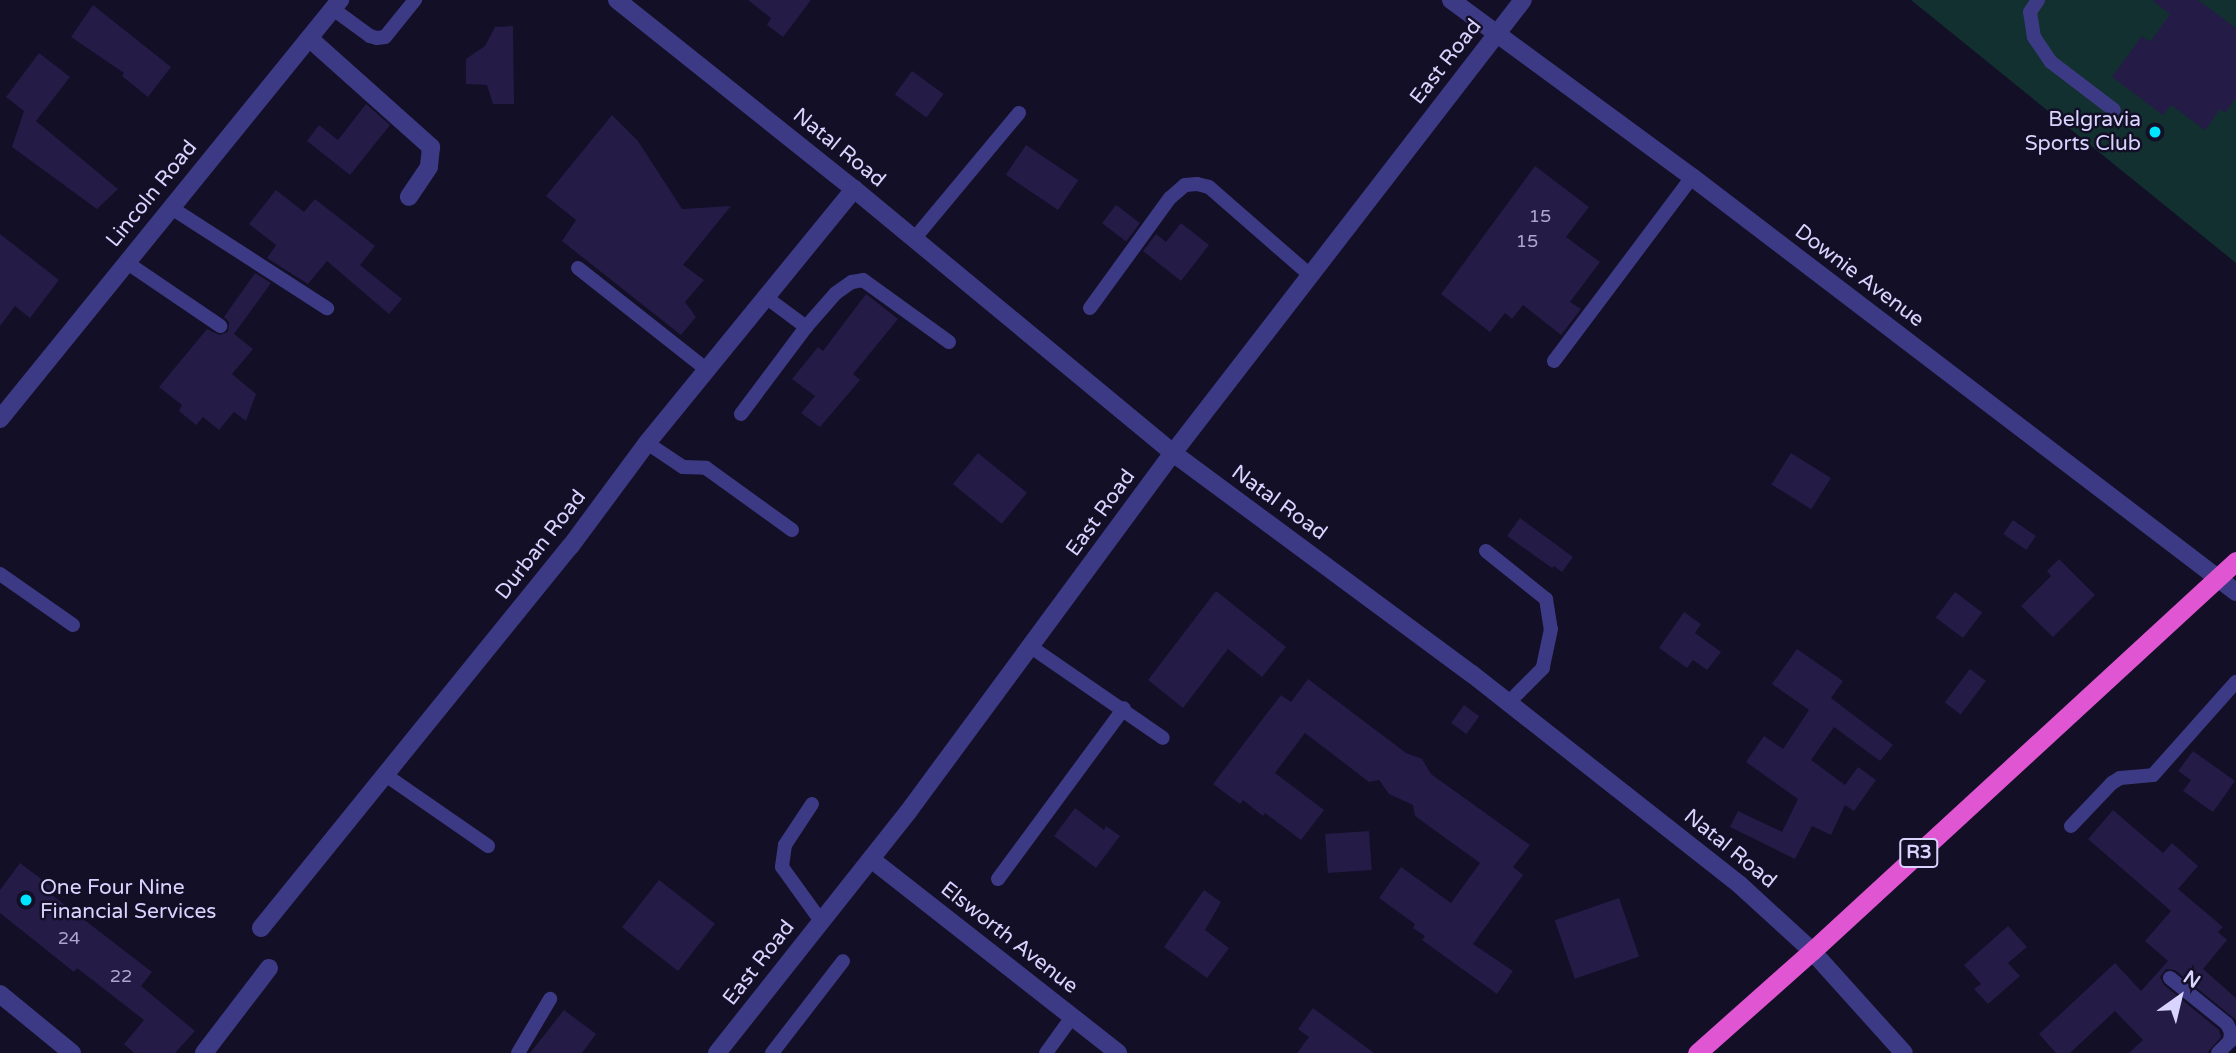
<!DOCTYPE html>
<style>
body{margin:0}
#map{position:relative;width:2236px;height:1053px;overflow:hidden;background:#130f26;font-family:"Varela Round",sans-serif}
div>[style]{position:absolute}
.green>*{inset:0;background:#12302f}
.building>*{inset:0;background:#241b47;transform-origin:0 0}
.service>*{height:14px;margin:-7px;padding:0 7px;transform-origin:7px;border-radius:7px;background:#3d3a85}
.minor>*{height:18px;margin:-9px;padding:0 9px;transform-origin:9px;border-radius:9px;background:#3d3a85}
.trunk>*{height:19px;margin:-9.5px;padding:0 9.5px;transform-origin:9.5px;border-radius:9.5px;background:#e055d1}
.dots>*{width:19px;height:19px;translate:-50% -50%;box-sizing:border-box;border:4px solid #130f26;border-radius:50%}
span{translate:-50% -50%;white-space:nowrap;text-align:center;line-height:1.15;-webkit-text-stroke:5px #130f26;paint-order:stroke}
.number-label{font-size:18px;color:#aca6d1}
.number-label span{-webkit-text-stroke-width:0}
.shield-label span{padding:2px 5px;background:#130f26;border:2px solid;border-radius:5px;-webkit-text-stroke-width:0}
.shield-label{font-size:19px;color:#d9d4ff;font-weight:700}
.street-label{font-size:21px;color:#d9d4ff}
.poi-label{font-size:21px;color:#d9d4ff}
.right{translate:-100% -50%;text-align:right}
.left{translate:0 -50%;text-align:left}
.north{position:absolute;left:2145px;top:962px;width:70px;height:70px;-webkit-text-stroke:5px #130f26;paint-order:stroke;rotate:34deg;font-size:19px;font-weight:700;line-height:28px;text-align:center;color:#d9d4ff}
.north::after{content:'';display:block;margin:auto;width:24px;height:32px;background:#d9d4ff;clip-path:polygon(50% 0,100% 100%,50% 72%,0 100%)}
</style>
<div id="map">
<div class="green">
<i style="clip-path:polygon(1911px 0,2236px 0,2236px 263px)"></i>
</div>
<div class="building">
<i style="clip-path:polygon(748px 0,811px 0,783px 37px,767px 25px,771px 18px)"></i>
<i style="clip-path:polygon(2152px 0,2198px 0,2236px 28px,2236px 98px,2225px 113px,2220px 109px,2205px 130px,2171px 105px,2163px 115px,2112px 77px,2142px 36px,2150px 42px,2170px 14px)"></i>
<i style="clip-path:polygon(93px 5px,171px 67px,148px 97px,122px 76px,124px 73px,71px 37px)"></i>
<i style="clip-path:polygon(513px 26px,514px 104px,493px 104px,487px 85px,466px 84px,466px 59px,485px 46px,495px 27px)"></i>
<i style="clip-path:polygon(39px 53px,70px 77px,36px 121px,118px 189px,97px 209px,12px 147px,24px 111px,6px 97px)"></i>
<i style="left:912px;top:71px;width:39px;height:29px;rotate:36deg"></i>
<i style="clip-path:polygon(366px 104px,390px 125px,350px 175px,307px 141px,319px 125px,338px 140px)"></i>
<i style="clip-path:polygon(612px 115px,638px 141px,682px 209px,731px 206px,683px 265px,704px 280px,685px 302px,696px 317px,681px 335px,562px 241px,576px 220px,546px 196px)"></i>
<i style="left:1026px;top:145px;width:63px;height:36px;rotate:34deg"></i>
<i style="clip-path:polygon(1535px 166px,1589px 207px,1566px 237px,1600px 262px,1570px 302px,1581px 309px,1561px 335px,1523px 305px,1512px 319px,1505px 313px,1490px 332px,1441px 294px)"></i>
<i style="clip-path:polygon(276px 190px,304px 212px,315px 199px,375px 246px,360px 265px,402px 299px,389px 314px,327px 261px,308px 284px,267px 258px,276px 245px,249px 224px)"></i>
<i style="left:1116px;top:205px;width:30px;height:23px;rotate:37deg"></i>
<i style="clip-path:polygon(1181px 223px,1209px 245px,1181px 281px,1143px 251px,1156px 234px,1166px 242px)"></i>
<i style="clip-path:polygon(0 234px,59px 280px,30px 318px,15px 306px,0 326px)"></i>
<i style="clip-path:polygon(255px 273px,271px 283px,234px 334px,253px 349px,232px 374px,256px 394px,246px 421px,234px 412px,219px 430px,203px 417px,196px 425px,179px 411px,182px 405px,159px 387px,207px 329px,219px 335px,228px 332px,229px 322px,224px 317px)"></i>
<i style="clip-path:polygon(866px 294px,898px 319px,853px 374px,860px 380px,820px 427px,801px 413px,815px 396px,792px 379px,818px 347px,823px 351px)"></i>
<i style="left:978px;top:453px;width:63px;height:40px;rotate:39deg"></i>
<i style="left:1791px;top:453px;width:47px;height:37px;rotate:32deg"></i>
<i style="clip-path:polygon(1520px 518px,1573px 557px,1562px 572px,1554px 566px,1552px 568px,1507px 536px)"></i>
<i style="left:2013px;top:520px;width:28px;height:17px;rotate:35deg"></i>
<i style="clip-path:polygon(2059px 559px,2095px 595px,2053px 637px,2021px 606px,2051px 576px,2047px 571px)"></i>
<i style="clip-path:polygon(1216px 591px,1286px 647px,1262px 677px,1228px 649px,1183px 708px,1148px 680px)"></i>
<i style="left:1955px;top:592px;width:34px;height:32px;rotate:37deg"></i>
<i style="clip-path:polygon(1684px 612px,1701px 624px,1695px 633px,1721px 652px,1707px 670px,1693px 660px,1687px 668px,1659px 648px)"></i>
<i style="clip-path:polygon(1797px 649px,1843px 681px,1831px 698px,1893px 745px,1880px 761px,1834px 727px,1811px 760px,1845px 785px,1858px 767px,1876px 780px,1854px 811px,1845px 805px,1831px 835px,1812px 826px,1795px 859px,1730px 827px,1738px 811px,1782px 832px,1798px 799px,1746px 762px,1764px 736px,1783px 749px,1809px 710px,1772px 684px)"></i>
<i style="left:1970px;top:669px;width:20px;height:42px;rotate:37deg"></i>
<i style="clip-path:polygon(1308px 679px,1406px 753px,1422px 759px,1431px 774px,1530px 845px,1513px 867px,1523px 875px,1473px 944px,1513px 971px,1497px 994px,1422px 940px,1425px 936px,1413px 928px,1415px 924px,1379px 898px,1401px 867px,1451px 903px,1480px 863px,1415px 816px,1413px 805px,1389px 794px,1379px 780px,1369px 782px,1305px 733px,1275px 773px,1324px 810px,1301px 840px,1265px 813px,1263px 816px,1243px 800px,1240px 804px,1213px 784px,1281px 695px,1291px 702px)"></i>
<i style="left:1464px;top:705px;width:19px;height:22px;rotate:36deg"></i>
<i style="clip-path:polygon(2193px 751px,2235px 781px,2213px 812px,2183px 791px,2191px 780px,2178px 771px)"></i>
<i style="clip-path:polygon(1075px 808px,1104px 830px,1106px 826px,1120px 836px,1096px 868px,1054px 836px)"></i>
<i style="clip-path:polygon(2113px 810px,2163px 853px,2172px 843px,2198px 866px,2178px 889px,2223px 927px,2218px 932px,2227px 940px,2203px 969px,2236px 998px,2236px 1020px,2175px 970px,2166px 969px,2160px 977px,2164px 985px,2219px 1030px,2221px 1037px,2207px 1053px,2129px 1053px,2143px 1040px,2115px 1011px,2070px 1053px,2056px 1053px,2039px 1034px,2115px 963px,2141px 991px,2168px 961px,2145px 941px,2171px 911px,2088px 839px)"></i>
<i style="left:1369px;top:831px;width:39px;height:44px;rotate:86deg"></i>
<i style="clip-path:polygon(20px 863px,56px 890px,52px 895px,152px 972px,141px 986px,195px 1031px,175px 1053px,134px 1053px,124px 1044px,144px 1020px,77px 968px,74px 972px,0 913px,0 890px)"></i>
<i style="left:659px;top:880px;width:71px;height:60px;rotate:38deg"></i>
<i style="clip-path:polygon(1204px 890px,1221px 902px,1205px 930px,1229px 948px,1207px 978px,1164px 947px)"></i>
<i style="left:1619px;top:898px;width:62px;height:68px;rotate:71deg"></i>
<i style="clip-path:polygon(2008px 926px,2027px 947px,2008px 963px,2020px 976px,1988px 1004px,1974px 989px,1981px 984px,1964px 965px)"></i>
<i style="clip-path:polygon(1313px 1008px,1374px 1053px,1297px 1053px,1309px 1037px,1298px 1029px)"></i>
<i style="clip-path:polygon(564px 1010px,596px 1034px,582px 1053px,530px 1053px)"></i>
</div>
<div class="service">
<i style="left:2038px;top:0;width:14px;rotate:124deg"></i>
<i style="left:2030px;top:12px;width:25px;rotate:81deg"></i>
<i style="left:2034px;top:37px;width:30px;rotate:56deg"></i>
<i style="left:2051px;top:62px;width:79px;rotate:37.3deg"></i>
<i style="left:333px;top:9px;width:46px;rotate:36.1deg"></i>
<i style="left:370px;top:36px;width:7px;rotate:16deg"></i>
<i style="left:377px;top:38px;width:8px;rotate:-7deg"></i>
<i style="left:385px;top:37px;width:48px;rotate:-51deg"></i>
<i style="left:170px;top:207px;width:187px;rotate:32.8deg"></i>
<i style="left:914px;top:239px;width:164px;rotate:-50.2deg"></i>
<i style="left:126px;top:262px;width:114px;rotate:34.2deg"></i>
<i style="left:578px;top:268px;width:163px;rotate:38.3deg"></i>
<i style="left:767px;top:298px;width:49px;rotate:36.6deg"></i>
<i style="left:806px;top:327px;width:45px;rotate:-48.6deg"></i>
<i style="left:836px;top:293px;width:19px;rotate:-35deg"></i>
<i style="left:852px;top:282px;width:11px;rotate:-10deg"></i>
<i style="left:863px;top:280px;width:106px;rotate:35.8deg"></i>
<i style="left:1090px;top:308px;width:136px;rotate:-54deg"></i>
<i style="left:1170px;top:198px;width:20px;rotate:-41deg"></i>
<i style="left:1185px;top:185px;width:12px;rotate:-5deg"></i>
<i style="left:1197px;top:184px;width:12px;rotate:14deg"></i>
<i style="left:1209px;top:187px;width:134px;rotate:41.1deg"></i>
<i style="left:1554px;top:361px;width:230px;rotate:-53.1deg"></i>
<i style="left:741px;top:414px;width:109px;rotate:-53.2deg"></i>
<i style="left:647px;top:443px;width:43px;rotate:33.7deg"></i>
<i style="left:683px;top:467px;width:23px;rotate:2deg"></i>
<i style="left:706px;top:468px;width:106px;rotate:35.8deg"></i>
<i style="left:1486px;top:551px;width:77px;rotate:38.7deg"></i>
<i style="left:1546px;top:599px;width:30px;rotate:81deg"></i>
<i style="left:1551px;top:629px;width:40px;rotate:102deg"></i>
<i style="left:1543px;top:668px;width:48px;rotate:135deg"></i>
<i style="left:0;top:574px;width:89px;rotate:34.9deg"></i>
<i style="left:1031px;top:647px;width:160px;rotate:34.6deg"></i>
<i style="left:387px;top:776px;width:123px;rotate:34.7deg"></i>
<i style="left:812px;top:804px;width:49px;rotate:123.4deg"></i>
<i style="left:785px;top:845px;width:22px;rotate:98deg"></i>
<i style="left:782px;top:867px;width:67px;rotate:54.2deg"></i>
<i style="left:2071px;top:826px;width:59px;rotate:-46.4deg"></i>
<i style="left:2112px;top:783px;width:9px;rotate:-32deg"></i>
<i style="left:2120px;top:778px;width:33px;rotate:-5deg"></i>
<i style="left:2153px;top:775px;width:125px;rotate:-48.3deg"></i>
<i style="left:998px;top:879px;width:212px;rotate:-53.6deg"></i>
<i style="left:2170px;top:978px;width:73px;rotate:38.9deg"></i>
<i style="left:2227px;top:1024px;width:9px;rotate:63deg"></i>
<i style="left:2231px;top:1032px;width:9px;rotate:96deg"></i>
<i style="left:2230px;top:1041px;width:17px;rotate:135deg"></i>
<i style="left:518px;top:1053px;width:63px;rotate:-59.3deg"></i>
<i style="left:772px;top:1053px;width:116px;rotate:-52.3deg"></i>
<i style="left:1046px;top:1053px;width:44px;rotate:-54.2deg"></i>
</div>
<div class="minor">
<i style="left:617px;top:0;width:303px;rotate:38.6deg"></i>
<i style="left:854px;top:189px;width:414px;rotate:39.6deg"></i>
<i style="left:1173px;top:453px;width:372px;rotate:36.5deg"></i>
<i style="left:1472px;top:674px;width:341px;rotate:38.2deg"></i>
<i style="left:1740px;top:885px;width:98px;rotate:42.5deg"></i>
<i style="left:1812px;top:951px;width:137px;rotate:48deg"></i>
<i style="left:1451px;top:0;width:299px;rotate:36.3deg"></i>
<i style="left:1692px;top:177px;width:684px;rotate:37.34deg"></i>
<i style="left:309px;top:38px;width:164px;rotate:41.8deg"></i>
<i style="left:431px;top:147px;width:20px;rotate:96deg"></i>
<i style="left:429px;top:167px;width:36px;rotate:124deg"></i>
<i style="left:0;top:419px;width:540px;rotate:-50.94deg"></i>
<i style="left:871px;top:859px;width:314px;rotate:38.1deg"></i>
<i style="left:261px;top:928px;width:491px;rotate:-51deg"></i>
<i style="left:570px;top:547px;width:129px;rotate:-53.5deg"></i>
<i style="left:647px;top:443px;width:328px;rotate:-50.8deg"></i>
<i style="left:0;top:994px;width:93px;rotate:39.3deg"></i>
<i style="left:204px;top:1053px;width:107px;rotate:-52.6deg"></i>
<i style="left:717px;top:1053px;width:308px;rotate:-51.6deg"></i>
<i style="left:908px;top:812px;width:446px;rotate:-53.6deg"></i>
<i style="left:1173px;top:453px;width:572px;rotate:-52.31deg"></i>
</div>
<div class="trunk">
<i style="left:1697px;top:1053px;width:154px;rotate:-41.6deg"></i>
<i style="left:1812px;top:951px;width:576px;rotate:-42.61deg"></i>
</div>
<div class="dots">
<i style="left:2155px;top:132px;background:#00e5ff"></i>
<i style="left:26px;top:900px;background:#00e5ff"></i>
</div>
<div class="number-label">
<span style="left:1540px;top:216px">15</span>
<span style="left:1527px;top:241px">15</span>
<span style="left:69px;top:938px">24</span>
<span style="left:121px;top:976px">22</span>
</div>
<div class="shield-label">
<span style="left:1919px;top:853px">R3</span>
</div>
<div class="street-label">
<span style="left:1446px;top:62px;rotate:-52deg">East Road</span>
<span style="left:839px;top:148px;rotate:39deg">Natal Road</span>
<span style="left:152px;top:194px;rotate:-51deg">Lincoln Road</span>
<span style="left:1859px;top:276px;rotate:37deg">Downie Avenue</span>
<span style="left:1279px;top:503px;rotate:36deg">Natal Road</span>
<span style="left:1101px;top:513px;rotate:-54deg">East Road</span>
<span style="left:541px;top:545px;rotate:-52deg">Durban Road</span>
<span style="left:1730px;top:849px;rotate:39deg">Natal Road</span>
<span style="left:1009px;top:938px;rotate:38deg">Elsworth Avenue</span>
<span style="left:759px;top:963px;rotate:-52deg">East Road</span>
</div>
<div class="poi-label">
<span class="right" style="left:2141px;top:132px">Belgravia<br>Sports Club</span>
<span class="left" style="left:40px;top:900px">One Four Nine<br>Financial Services</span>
</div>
<div class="north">N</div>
</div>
